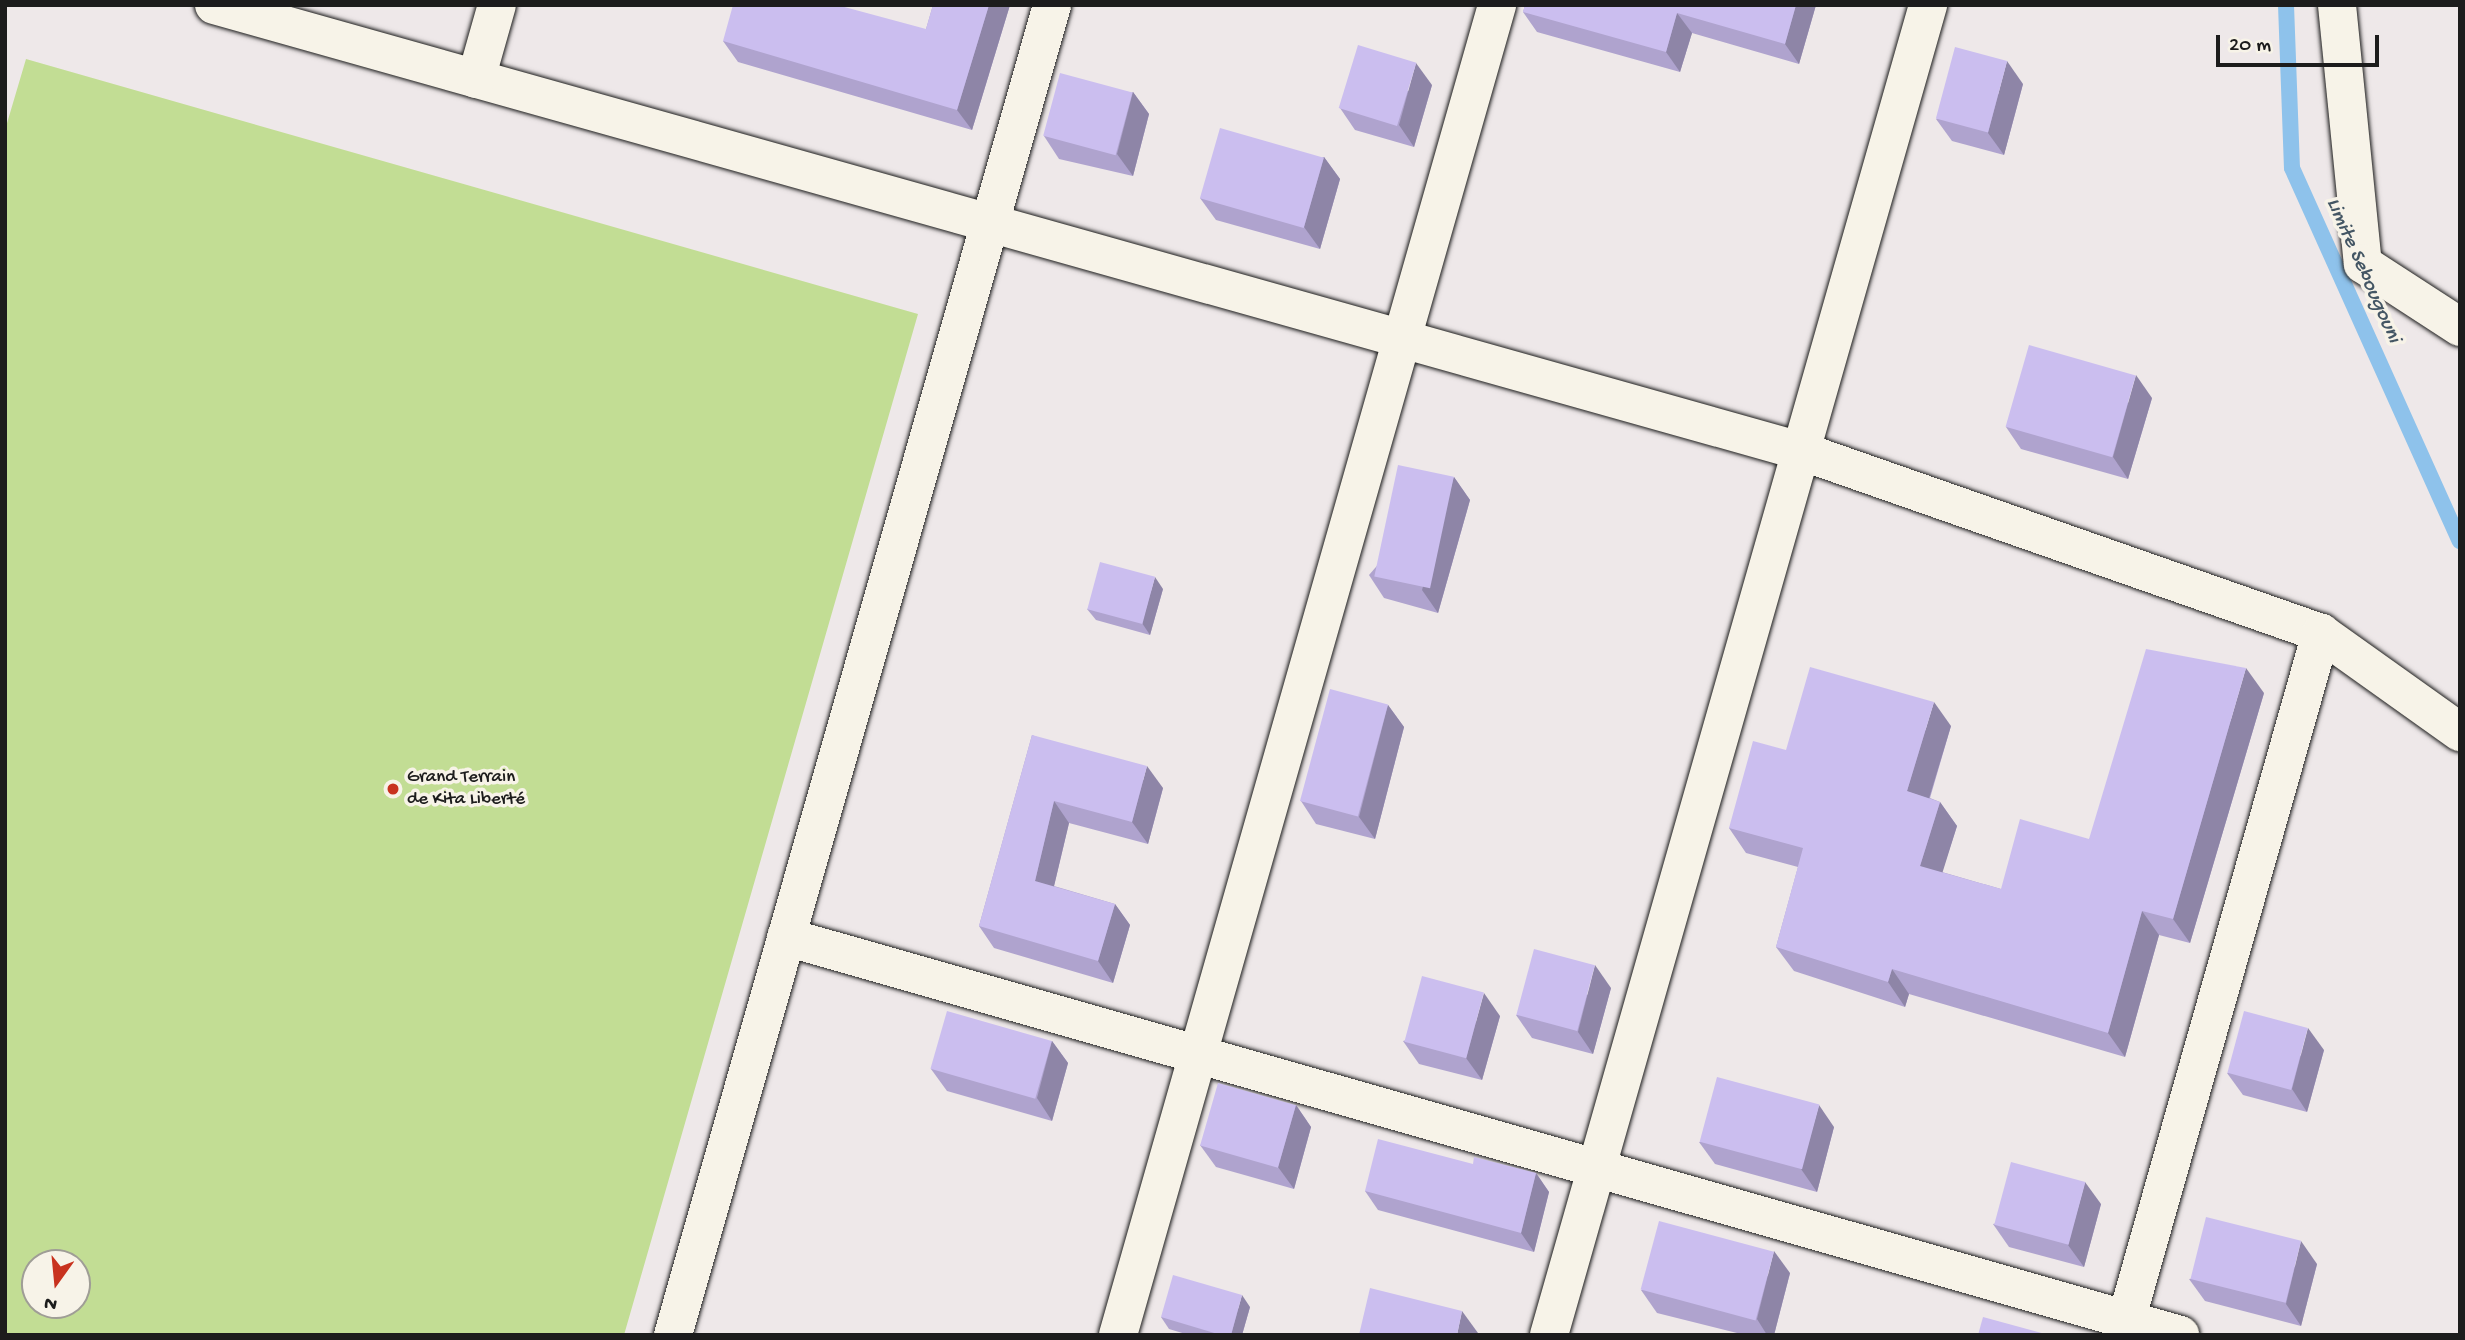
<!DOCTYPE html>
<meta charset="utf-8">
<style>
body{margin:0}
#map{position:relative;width:2465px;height:1340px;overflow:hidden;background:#eee8e9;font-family:"Gochi Hand",sans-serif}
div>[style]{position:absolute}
.green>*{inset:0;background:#c2dd94}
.stream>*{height:16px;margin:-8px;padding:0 8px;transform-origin:8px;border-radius:8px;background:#8ec2eb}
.roads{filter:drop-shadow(0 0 2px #1c1c1c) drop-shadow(0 0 2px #1c1c1c)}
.minor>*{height:38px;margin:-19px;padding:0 19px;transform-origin:19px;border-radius:19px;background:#f7f3e8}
.wall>*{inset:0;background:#afa3ce}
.shaded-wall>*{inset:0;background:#8e85a7}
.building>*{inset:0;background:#cbbeef;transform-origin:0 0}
.dots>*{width:19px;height:19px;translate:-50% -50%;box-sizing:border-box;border:4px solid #f7f3e8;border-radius:50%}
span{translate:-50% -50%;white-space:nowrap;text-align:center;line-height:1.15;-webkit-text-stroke:7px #f7f3e8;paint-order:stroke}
.poi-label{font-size:19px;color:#1c1c1c}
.left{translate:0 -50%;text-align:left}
.water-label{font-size:21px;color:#445664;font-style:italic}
.frame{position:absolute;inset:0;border:7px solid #1c1c1c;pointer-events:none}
.north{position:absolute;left:21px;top:1249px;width:70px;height:70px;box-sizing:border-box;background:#f7f3e8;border:2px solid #9f9d96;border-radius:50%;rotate:195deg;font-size:19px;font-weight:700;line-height:28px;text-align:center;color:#1c1c1c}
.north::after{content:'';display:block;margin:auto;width:24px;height:32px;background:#c8321e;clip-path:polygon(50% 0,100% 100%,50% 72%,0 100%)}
.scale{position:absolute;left:2216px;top:35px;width:163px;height:32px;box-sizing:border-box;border:4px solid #1c1c1c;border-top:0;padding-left:9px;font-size:21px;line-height:24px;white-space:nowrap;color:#1c1c1c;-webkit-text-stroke:5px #f7f3e8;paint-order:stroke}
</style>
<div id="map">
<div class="green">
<i style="clip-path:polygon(evenodd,26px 59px,918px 314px,624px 1335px,5px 1335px,5px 130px,26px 59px,35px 1263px,77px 1263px,77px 1305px,35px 1305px,35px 1263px)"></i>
</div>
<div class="stream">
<i style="left:2286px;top:5px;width:163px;rotate:87.9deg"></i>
<i style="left:2292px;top:168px;width:409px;rotate:65.8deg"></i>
</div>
<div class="roads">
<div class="minor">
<i style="left:214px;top:5px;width:1648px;rotate:15.7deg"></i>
<i style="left:1801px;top:451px;width:551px;rotate:19.29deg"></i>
<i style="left:2321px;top:633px;width:171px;rotate:35.5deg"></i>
<i style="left:2337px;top:5px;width:260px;rotate:84.3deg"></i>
<i style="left:2363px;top:264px;width:116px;rotate:33deg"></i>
<i style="left:476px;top:79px;width:77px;rotate:-74.2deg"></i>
<i style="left:786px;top:937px;width:1450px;rotate:15.93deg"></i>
<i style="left:673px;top:1335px;width:1383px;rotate:-74.09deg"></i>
<i style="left:1118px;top:1335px;width:1383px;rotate:-74.09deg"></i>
<i style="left:1549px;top:1335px;width:1383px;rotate:-74.09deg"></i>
<i style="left:2122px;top:1335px;width:730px;rotate:-74.17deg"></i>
</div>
</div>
<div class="wall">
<i style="clip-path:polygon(933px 5px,1010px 5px,972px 130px,738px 62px,723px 41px,926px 29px)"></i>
<i style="clip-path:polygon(1525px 5px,1816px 5px,1799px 64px,1692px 33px,1680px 72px,1537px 32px,1523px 12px)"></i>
<i style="clip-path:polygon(2023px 84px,2004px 155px,1952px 141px,1936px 119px)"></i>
<i style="clip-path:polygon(1432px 85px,1414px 147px,1355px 130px,1340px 108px)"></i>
<i style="clip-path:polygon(1133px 92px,1149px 114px,1133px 176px,1059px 159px,1044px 136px)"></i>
<i style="clip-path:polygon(1324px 157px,1340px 179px,1320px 249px,1216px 220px,1200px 198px)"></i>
<i style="clip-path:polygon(2152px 398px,2128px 479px,2021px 449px,2006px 427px)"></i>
<i style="clip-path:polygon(1454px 477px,1470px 500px,1438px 613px,1384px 598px,1369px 575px)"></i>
<i style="clip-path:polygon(1163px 589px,1150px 635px,1096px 620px,1087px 609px)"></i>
<i style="clip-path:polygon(2264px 693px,2190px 943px,2159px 935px,2125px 1057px,1909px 994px,1905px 1007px,1794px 971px,1776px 947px,1798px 867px,1746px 853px,1729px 828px,1786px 750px,1951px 726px,1930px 798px,1940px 802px,1957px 826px,1942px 872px,2001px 889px,2089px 839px)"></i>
<i style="clip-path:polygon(1388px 705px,1404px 727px,1375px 839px,1316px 824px,1301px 801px)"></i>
<i style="clip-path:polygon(1032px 735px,1163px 788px,1148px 844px,1069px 823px,1054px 886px,1115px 904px,1130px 925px,1113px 983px,994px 948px,979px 926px)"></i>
<i style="clip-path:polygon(1611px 988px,1593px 1054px,1532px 1038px,1516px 1015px)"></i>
<i style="clip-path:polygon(1500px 1016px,1482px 1080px,1419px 1064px,1403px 1041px)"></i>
<i style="clip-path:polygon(1052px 1041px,1068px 1063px,1052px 1121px,947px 1091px,931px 1069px)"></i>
<i style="clip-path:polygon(2324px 1050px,2307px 1112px,2243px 1095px,2227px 1073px)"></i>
<i style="clip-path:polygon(1296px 1105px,1311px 1127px,1294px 1189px,1216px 1167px,1200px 1145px)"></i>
<i style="clip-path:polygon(1834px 1127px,1817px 1192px,1715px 1164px,1699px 1142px)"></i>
<i style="clip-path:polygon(1473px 1164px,1536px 1173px,1549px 1192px,1534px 1252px,1378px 1210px,1365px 1191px)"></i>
<i style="clip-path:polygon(2101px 1204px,2084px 1267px,2009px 1247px,1993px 1224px)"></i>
<i style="clip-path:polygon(2317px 1264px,2301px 1326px,2205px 1301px,2189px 1279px)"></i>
<i style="clip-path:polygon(1790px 1273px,1774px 1335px,1745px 1335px,1657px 1313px,1641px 1290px)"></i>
<i style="clip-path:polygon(1250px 1307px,1242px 1335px,1189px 1335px,1169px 1329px,1161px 1317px)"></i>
</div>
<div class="shaded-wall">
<i style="clip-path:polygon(989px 5px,1010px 5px,972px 130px,957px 110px)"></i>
<i style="clip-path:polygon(1796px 5px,1816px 5px,1799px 64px,1785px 44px)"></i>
<i style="clip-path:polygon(1677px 13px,1692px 33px,1680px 72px,1666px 52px)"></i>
<i style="clip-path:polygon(2007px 61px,2023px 84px,2004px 155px,1988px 133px)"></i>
<i style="clip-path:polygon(1416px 63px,1432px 85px,1414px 147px,1399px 125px)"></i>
<i style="clip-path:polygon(1133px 92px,1149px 114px,1133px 176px,1117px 154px)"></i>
<i style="clip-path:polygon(1324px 157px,1340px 179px,1320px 249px,1304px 227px)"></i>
<i style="clip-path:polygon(2136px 375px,2152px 398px,2128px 479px,2113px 457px)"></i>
<i style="clip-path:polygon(1454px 477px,1470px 500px,1438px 613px,1422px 590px)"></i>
<i style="clip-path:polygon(1155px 577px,1163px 589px,1150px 635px,1142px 623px)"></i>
<i style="clip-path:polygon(2246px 668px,2264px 693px,2190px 943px,2173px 919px)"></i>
<i style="clip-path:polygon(1934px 702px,1951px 726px,1924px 815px,1907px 791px)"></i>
<i style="clip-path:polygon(1388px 705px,1404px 727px,1375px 839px,1359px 817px)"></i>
<i style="clip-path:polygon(1147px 766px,1163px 788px,1148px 844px,1132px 822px)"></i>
<i style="clip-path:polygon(1054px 801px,1069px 823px,1050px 903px,1035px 881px)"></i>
<i style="clip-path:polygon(1940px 802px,1957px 826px,1937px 890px,1920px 866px)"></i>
<i style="clip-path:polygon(1115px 904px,1130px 925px,1113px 983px,1098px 961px)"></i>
<i style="clip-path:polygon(2142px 911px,2159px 935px,2125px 1057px,2108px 1033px)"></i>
<i style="clip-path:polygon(1595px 965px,1611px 988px,1593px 1054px,1578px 1032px)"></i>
<i style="clip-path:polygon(1892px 969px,1909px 994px,1905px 1007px,1888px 982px)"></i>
<i style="clip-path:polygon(1484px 993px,1500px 1016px,1482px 1080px,1466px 1058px)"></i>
<i style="clip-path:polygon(2308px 1028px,2324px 1050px,2307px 1112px,2292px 1089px)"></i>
<i style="clip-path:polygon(1052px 1041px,1068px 1063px,1052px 1121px,1037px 1098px)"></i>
<i style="clip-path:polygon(1296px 1105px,1311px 1127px,1294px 1189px,1278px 1167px)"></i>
<i style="clip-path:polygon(1819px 1105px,1834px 1127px,1817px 1192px,1801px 1169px)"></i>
<i style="clip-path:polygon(1536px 1173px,1549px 1192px,1534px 1252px,1521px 1233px)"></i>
<i style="clip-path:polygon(2085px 1182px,2101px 1204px,2084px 1267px,2068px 1245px)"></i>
<i style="clip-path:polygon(2301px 1241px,2317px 1264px,2301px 1326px,2286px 1304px)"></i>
<i style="clip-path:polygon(1774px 1251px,1790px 1273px,1774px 1335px,1767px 1335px,1757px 1319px)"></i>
<i style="clip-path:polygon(1242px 1295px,1250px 1307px,1242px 1335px,1231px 1335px)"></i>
<i style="clip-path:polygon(1462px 1311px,1478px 1333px,1478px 1335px,1457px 1335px)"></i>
</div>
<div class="building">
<i style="clip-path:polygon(733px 5px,837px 5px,926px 29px,933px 5px,989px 5px,957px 110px,723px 41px)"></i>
<i style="clip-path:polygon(1525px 5px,1796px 5px,1785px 44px,1677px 13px,1666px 52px,1523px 12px)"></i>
<i style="left:1358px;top:45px;width:61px;height:66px;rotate:17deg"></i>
<i style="left:1955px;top:47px;width:54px;height:74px;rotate:15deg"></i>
<i style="left:1060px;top:73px;width:75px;height:65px;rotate:15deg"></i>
<i style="left:1220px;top:128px;width:108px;height:73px;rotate:16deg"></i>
<i style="left:2029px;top:345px;width:111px;height:85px;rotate:16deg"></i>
<i style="left:1398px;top:465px;width:57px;height:114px;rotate:12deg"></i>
<i style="left:1100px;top:562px;width:57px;height:49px;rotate:15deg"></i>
<i style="clip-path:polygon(2146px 649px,2246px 668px,2173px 919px,2142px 911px,2108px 1033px,1892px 969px,1888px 982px,1776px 947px,1803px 848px,1729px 828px,1753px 741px,1786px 750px,1810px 667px,1934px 702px,1907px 791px,1940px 802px,1920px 866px,2001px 889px,2020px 819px,2089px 839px)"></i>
<i style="left:1330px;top:689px;width:60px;height:116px;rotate:15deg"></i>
<i style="clip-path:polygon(1032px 735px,1147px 766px,1132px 822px,1054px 801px,1035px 881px,1115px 904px,1098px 961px,979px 926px)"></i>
<i style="left:1534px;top:949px;width:63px;height:68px;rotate:15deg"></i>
<i style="left:1422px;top:976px;width:64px;height:68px;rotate:15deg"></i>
<i style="left:947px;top:1011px;width:109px;height:60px;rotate:16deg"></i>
<i style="left:2244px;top:1011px;width:66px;height:64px;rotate:15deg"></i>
<i style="left:1717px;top:1077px;width:106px;height:67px;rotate:15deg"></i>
<i style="left:1218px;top:1083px;width:81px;height:65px;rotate:16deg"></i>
<i style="clip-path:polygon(1378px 1139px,1473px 1164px,1474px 1157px,1536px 1173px,1521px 1233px,1365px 1191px)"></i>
<i style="left:2011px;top:1162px;width:77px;height:65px;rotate:15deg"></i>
<i style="left:2206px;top:1217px;width:98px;height:64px;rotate:14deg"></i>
<i style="left:1659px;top:1221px;width:119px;height:71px;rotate:15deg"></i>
<i style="clip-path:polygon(1173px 1275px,1242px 1295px,1231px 1335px,1221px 1335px,1161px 1317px)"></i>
<i style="clip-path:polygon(1370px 1288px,1462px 1311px,1457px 1335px,1359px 1335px)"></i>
<i style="clip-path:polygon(1983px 1317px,2049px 1335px,1978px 1335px)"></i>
</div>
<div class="dots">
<i style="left:393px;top:789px;background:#c8321e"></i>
</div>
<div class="poi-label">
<span class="left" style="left:407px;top:789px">Grand Terrain<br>de Kita Liberté</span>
</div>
<div class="water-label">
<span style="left:2362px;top:271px;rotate:66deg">Limite Sebougouni</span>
</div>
<div class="frame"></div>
<div class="north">N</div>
<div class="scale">20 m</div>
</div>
